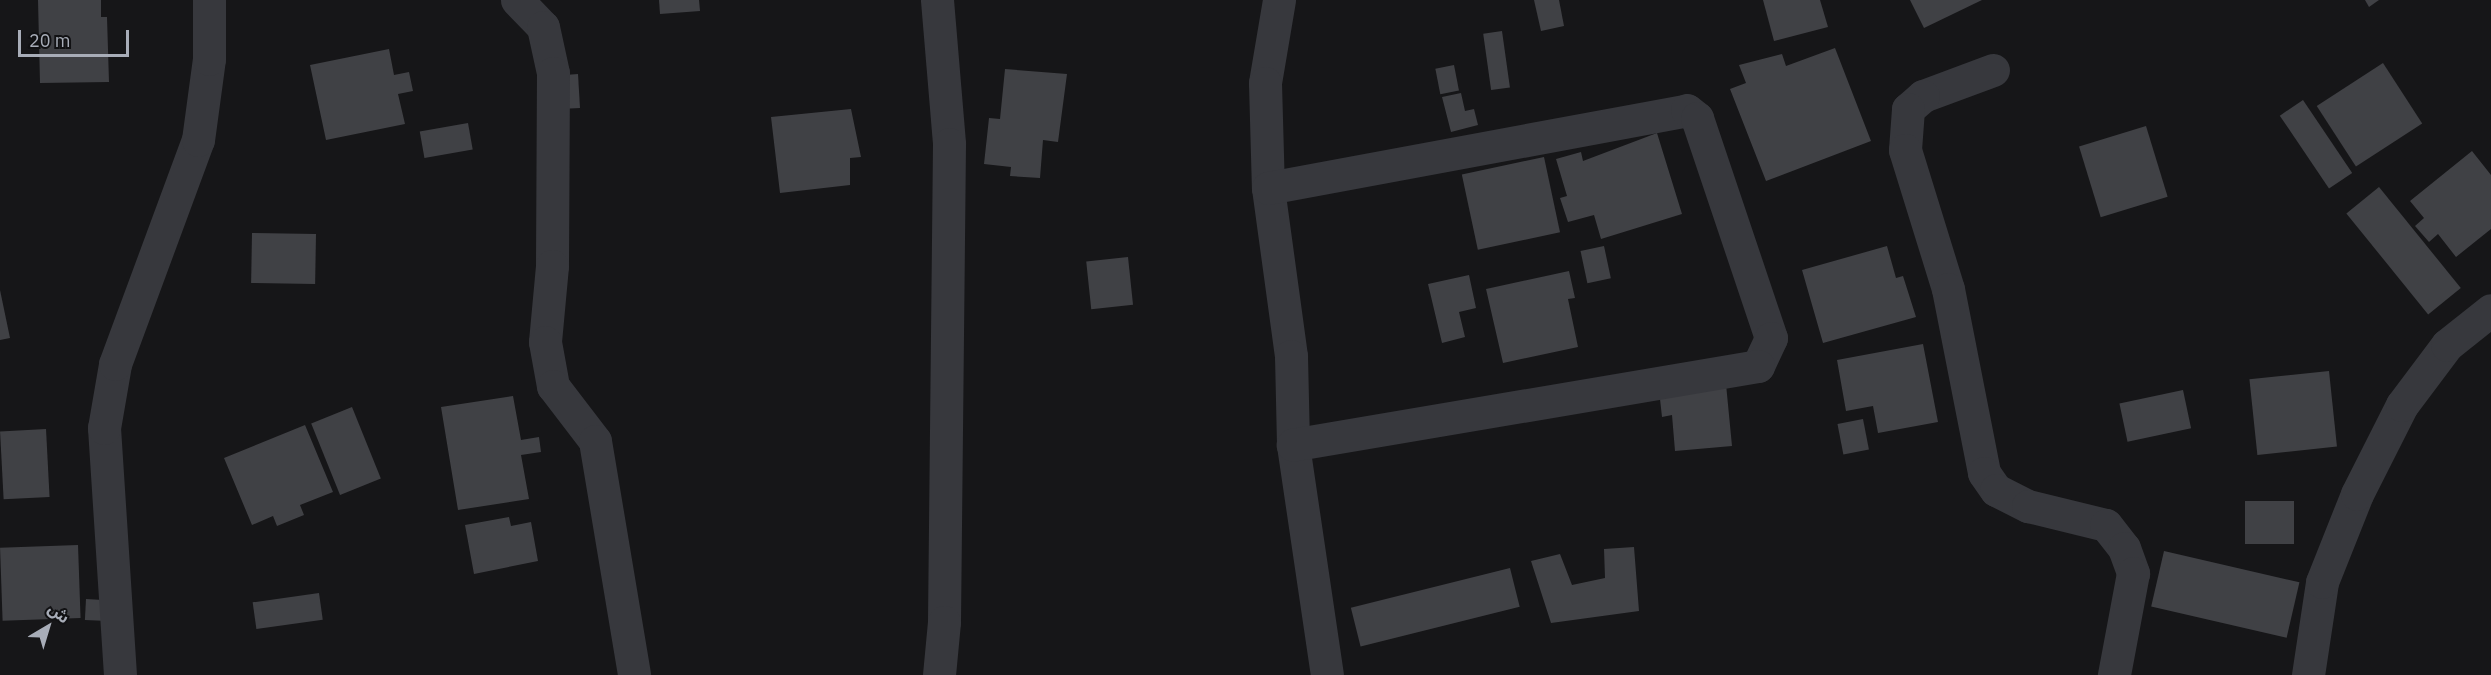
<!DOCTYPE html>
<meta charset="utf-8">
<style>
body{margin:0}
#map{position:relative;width:2491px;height:675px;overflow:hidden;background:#161618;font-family:"IBM Plex Sans","Noto Sans Arabic",sans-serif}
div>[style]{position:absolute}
.building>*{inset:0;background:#404145;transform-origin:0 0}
.street>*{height:33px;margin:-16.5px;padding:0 16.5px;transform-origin:16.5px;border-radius:16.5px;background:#37383d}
span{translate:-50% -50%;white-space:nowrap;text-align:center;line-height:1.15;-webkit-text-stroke:4.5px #111113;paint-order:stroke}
.north{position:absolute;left:18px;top:597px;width:60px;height:60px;-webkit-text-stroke:4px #111113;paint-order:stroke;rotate:38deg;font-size:16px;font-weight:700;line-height:24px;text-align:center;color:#a8adb8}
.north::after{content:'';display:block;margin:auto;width:21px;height:27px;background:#a8adb8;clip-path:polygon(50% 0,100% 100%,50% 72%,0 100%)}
.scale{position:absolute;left:18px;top:30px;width:111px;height:27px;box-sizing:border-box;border:3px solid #a8adb8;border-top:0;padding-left:8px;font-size:18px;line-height:21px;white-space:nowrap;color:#a8adb8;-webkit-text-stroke:4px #111113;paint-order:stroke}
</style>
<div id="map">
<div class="building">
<i style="clip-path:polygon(38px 0,101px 0,101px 17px,107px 17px,109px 82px,40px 83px)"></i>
<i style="clip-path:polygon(659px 0,699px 0,700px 11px,660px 14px)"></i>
<i style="clip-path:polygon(1534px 0,1559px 0,1564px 26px,1541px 31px)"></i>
<i style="clip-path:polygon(1763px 0,1820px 0,1828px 27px,1774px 41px)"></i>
<i style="clip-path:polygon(1910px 0,1982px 0,1924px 28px)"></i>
<i style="clip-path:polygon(2365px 0,2379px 0,2369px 7px)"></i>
<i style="left:1502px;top:31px;width:57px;height:19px;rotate:82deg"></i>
<i style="clip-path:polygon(1835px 48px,1871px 141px,1766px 181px,1730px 89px,1746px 83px,1739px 65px,1782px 54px,1786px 66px)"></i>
<i style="clip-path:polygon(389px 49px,394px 75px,409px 72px,413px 91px,398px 94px,405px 124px,326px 140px,310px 65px)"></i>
<i style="left:2383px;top:63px;width:72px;height:79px;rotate:57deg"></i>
<i style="left:1454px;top:65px;width:26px;height:19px;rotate:79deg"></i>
<i style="clip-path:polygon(1005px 69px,1067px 74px,1058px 142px,1043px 140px,1040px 178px,1010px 176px,1011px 167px,984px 164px,989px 118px,1000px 119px)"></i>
<i style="clip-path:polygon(578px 74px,580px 108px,560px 109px,565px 75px)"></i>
<i style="clip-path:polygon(1461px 93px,1465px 111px,1474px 109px,1478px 125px,1451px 132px,1442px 97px)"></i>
<i style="left:2303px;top:100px;width:88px;height:28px;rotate:56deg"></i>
<i style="clip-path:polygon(851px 109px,861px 157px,850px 158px,850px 185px,780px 193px,771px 117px)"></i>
<i style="left:468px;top:123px;width:27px;height:49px;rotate:80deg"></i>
<i style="left:2146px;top:126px;width:74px;height:70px;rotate:73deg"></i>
<i style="clip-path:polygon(1657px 133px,1682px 214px,1601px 239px,1594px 215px,1568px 222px,1560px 198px,1567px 196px,1556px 159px,1581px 152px,1583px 161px)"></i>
<i style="clip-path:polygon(2472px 151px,2491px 175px,2491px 229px,2456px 257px,2438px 234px,2429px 242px,2415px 226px,2424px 218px,2410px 201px)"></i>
<i style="left:1544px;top:157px;width:77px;height:84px;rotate:78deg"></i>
<i style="left:2379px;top:187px;width:130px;height:42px;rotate:51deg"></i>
<i style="left:252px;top:233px;width:64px;height:50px;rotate:1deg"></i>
<i style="left:1604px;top:246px;width:33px;height:24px;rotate:78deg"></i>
<i style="clip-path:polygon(1887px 246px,1896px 278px,1903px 276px,1916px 317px,1823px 343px,1802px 270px)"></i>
<i style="left:1128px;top:257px;width:48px;height:42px;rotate:84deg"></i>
<i style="clip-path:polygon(1569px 271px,1575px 298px,1568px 299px,1578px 347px,1503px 363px,1486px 289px)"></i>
<i style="clip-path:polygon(1469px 275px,1476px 308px,1459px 312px,1465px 337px,1442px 343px,1428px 284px)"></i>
<i style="clip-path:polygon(0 290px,10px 338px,0 340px)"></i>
<i style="clip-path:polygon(1923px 344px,1938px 422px,1878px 433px,1873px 406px,1846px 411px,1837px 360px)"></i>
<i style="left:2329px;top:371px;width:76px;height:80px;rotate:84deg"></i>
<i style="clip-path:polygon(1726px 384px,1732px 446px,1675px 451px,1672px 415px,1662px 417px,1659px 390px)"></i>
<i style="left:2183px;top:390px;width:39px;height:65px;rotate:78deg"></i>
<i style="clip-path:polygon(513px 396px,521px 440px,539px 437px,541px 452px,521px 455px,529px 499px,458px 510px,441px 407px)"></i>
<i style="left:352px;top:407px;width:77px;height:44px;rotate:68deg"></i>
<i style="left:1863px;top:419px;width:31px;height:26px;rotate:79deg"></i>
<i style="clip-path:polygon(305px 425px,333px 492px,300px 505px,304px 515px,277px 526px,273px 516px,252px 525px,224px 458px)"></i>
<i style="left:46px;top:429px;width:68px;height:46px;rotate:87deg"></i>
<i style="left:2245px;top:501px;width:49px;height:43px"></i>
<i style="clip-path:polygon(509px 517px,511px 526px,531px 522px,538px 561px,474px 574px,465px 525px)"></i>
<i style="left:78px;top:545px;width:73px;height:78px;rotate:88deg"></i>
<i style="clip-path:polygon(1634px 547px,1639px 611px,1551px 623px,1531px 561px,1560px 554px,1572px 585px,1605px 578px,1604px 549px)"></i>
<i style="left:2164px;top:551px;width:139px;height:57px;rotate:13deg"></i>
<i style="left:1510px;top:568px;width:40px;height:164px;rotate:76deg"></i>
<i style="left:319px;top:593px;width:27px;height:67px;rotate:82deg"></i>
<i style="left:86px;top:599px;width:17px;height:21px;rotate:3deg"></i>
</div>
<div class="street">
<i style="left:517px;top:0;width:37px;rotate:46deg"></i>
<i style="left:543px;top:27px;width:47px;rotate:77.7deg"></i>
<i style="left:553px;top:73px;width:193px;rotate:90.3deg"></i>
<i style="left:552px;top:266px;width:76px;rotate:95.3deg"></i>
<i style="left:545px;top:342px;width:45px;rotate:79.7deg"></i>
<i style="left:553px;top:386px;width:69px;rotate:52.6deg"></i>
<i style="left:595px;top:441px;width:237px;rotate:80.5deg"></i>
<i style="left:937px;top:0;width:144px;rotate:85.2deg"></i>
<i style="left:949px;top:144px;width:478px;rotate:90.6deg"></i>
<i style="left:944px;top:622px;width:53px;rotate:95.4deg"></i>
<i style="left:1279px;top:0;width:84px;rotate:99.6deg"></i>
<i style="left:1265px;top:83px;width:105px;rotate:88.4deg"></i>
<i style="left:1268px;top:188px;width:170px;rotate:82.2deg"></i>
<i style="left:1291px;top:356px;width:89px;rotate:88.7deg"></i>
<i style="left:1293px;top:445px;width:232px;rotate:81.6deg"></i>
<i style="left:1993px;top:70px;width:75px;rotate:159.6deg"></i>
<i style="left:1923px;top:96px;width:20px;rotate:139deg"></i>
<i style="left:1908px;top:109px;width:41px;rotate:94.2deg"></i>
<i style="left:1905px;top:150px;width:145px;rotate:72.8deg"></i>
<i style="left:1948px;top:289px;width:187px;rotate:78.9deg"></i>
<i style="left:1984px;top:473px;width:21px;rotate:55deg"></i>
<i style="left:1996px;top:490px;width:36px;rotate:27deg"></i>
<i style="left:2028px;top:506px;width:80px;rotate:13.7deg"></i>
<i style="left:2106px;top:525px;width:29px;rotate:52deg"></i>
<i style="left:2124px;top:548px;width:27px;rotate:70deg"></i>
<i style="left:2133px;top:573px;width:104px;rotate:100.6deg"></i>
<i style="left:1268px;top:188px;width:426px;rotate:-10.5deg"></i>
<i style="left:1687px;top:110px;width:13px;rotate:39deg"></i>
<i style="left:1697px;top:118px;width:232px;rotate:71.4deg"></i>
<i style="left:1771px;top:338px;width:31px;rotate:115deg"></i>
<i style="left:1758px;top:366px;width:472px;rotate:170.4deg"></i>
<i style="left:120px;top:675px;width:248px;rotate:-93.7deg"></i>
<i style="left:104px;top:428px;width:65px;rotate:-80.2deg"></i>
<i style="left:115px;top:364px;width:239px;rotate:-69.7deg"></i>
<i style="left:198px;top:140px;width:82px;rotate:-82.3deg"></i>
<i style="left:209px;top:59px;width:59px;rotate:-90deg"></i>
<i style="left:2308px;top:675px;width:94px;rotate:-81.4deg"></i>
<i style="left:2322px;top:582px;width:95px;rotate:-68.3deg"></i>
<i style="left:2357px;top:494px;width:100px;rotate:-63.2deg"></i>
<i style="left:2402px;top:405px;width:75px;rotate:-53.1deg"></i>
<i style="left:2447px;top:345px;width:56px;rotate:-38.5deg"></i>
</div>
<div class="north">ش</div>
<div class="scale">20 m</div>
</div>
